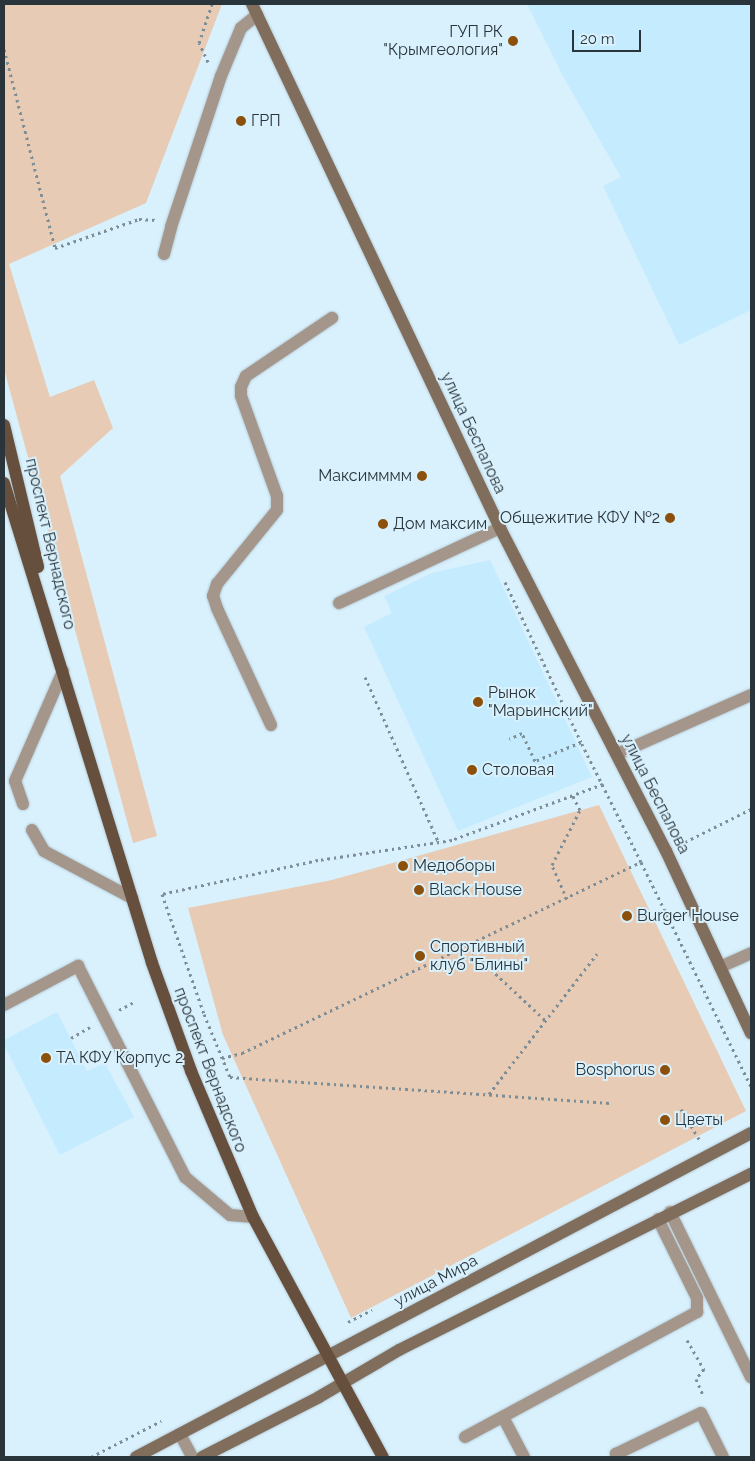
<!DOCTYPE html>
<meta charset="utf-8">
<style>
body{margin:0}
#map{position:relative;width:755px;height:1461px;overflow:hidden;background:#d9f1fd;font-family:Raleway,sans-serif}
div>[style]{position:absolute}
.built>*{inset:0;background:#c4ebfe}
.green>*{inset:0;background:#e7cbb4}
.path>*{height:3px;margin-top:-1.5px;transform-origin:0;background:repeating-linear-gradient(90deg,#7d8e97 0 2.5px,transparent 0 6.5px)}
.roads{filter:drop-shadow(0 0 1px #b6cbd6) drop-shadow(0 0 1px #b6cbd6)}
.service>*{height:12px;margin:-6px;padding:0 6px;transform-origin:6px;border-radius:6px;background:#a4968b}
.minor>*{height:12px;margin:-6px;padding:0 6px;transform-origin:6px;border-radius:6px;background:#a4968b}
.secondary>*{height:12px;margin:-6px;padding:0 6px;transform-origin:6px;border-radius:6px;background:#806d5c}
.primary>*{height:12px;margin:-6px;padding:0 6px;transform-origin:6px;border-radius:6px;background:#664f3c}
.dots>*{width:14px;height:14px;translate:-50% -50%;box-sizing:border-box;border:2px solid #d9f1fd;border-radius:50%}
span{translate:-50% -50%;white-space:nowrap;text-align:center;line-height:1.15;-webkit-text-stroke:4px #d9f1fd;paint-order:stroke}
.poi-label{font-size:16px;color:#29353b}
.right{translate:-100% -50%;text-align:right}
.left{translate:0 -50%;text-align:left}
.street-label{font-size:16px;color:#29353b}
.frame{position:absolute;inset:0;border:5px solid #29353b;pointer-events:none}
.scale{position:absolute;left:572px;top:30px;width:69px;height:22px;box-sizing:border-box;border:2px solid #29353b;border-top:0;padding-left:6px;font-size:15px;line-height:18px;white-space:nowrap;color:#29353b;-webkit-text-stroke:4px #d9f1fd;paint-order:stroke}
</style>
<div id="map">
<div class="built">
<i style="clip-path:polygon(527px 4px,751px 4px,751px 310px,679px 345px,603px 186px,621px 177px,564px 78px)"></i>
<i style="clip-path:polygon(490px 560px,592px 777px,458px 831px,364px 627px,392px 613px,384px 596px,432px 573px)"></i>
<i style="clip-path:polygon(57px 1012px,87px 1071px,105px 1063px,134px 1117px,60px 1155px,4px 1045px,4px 1040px)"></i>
</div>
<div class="green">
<i style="clip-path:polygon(4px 4px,222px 4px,146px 203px,9px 264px,50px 397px,94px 380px,113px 428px,60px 476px,157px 836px,133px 843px,4px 369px)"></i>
<i style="clip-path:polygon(599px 805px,746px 1111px,351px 1318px,223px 1035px,188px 908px,332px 880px)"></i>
</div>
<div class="path">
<i style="left:4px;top:49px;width:205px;rotate:75.6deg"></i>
<i style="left:55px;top:248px;width:89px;rotate:-19deg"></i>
<i style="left:139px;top:219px;width:17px;rotate:3deg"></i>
<i style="left:208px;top:62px;width:21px;rotate:-115deg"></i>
<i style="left:199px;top:43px;width:41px;rotate:-71.6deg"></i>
<i style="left:505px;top:582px;width:177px;rotate:64.6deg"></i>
<i style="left:365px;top:677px;width:182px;rotate:66deg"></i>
<i style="left:603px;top:784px;width:161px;rotate:159.7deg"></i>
<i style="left:452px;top:840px;width:135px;rotate:171.5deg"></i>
<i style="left:318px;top:860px;width:160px;rotate:167.7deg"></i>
<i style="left:162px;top:894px;width:127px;rotate:70.7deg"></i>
<i style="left:204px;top:1014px;width:68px;rotate:67.6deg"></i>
<i style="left:230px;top:1077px;width:381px;rotate:3.9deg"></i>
<i style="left:685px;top:842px;width:74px;rotate:-26.6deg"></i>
<i style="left:641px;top:862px;width:250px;rotate:63.9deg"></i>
<i style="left:567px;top:899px;width:37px;rotate:-114deg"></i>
<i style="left:552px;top:865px;width:62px;rotate:-63deg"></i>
<i style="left:580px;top:810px;width:16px;rotate:-117deg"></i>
<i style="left:467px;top:947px;width:108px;rotate:43.1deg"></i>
<i style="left:119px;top:1010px;width:17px;rotate:-28deg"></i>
<i style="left:71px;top:1038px;width:22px;rotate:-30deg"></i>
<i style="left:222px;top:1058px;width:21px;rotate:-14deg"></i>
<i style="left:242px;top:1053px;width:442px;rotate:-25.6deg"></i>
<i style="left:641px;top:862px;width:134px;rotate:-116.6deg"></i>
<i style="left:581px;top:742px;width:50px;rotate:157.6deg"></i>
<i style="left:535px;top:761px;width:31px;rotate:-115deg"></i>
<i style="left:522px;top:733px;width:14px;rotate:155deg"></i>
<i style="left:489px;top:1094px;width:177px;rotate:-52.4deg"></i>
<i style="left:681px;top:1109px;width:37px;rotate:59deg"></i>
<i style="left:348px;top:1322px;width:27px;rotate:-27deg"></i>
<i style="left:687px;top:1340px;width:34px;rotate:60deg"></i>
<i style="left:704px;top:1369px;width:13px;rotate:129deg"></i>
<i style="left:696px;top:1379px;width:17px;rotate:66deg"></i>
<i style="left:91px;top:1457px;width:79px;rotate:-27.2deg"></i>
</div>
<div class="roads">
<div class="service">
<i style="left:164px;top:254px;width:28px;rotate:-75deg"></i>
<i style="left:171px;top:227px;width:159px;rotate:-71.7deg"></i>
<i style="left:221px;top:76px;width:52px;rotate:-67.4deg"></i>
<i style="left:241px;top:28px;width:21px;rotate:-39deg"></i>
<i style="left:339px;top:603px;width:178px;rotate:-25deg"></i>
<i style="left:271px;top:725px;width:129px;rotate:-114.8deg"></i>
<i style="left:217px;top:608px;width:13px;rotate:-108deg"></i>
<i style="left:213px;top:596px;width:13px;rotate:-72deg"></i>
<i style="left:217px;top:584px;width:95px;rotate:-51deg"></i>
<i style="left:277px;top:510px;width:14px;rotate:-90deg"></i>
<i style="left:277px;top:496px;width:106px;rotate:-109.8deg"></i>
<i style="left:241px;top:396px;width:9px;rotate:-90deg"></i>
<i style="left:241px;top:387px;width:12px;rotate:-66deg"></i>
<i style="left:246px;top:376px;width:104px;rotate:-34deg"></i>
<i style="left:617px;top:754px;width:146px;rotate:-23.8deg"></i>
<i style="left:23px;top:804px;width:24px;rotate:-109deg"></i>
<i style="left:15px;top:781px;width:120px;rotate:-66.4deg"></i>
<i style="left:32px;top:830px;width:24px;rotate:60deg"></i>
<i style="left:44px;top:851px;width:100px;rotate:28.1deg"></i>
<i style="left:4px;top:1005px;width:84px;rotate:-27.8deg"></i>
<i style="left:78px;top:966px;width:237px;rotate:63.1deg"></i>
<i style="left:185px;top:1177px;width:59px;rotate:40.2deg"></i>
<i style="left:230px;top:1215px;width:23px;rotate:5deg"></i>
<i style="left:670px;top:1212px;width:184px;rotate:63.9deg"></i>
<i style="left:503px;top:1417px;width:45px;rotate:62.3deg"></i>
<i style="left:180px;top:1434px;width:26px;rotate:62deg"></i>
<i style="left:465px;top:1437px;width:264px;rotate:-28.3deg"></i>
<i style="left:697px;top:1312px;width:14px;rotate:-90deg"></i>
<i style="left:697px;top:1298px;width:88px;rotate:-116.3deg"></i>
<i style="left:618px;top:1457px;width:4px;rotate:-124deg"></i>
<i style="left:616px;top:1454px;width:94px;rotate:-25.8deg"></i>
<i style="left:701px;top:1413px;width:49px;rotate:63.4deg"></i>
</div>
<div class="minor">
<i style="left:720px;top:967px;width:34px;rotate:-24deg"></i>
</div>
<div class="secondary">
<i style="left:252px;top:4px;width:580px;rotate:64.67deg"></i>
<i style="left:500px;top:528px;width:363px;rotate:62.8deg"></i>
<i style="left:666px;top:851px;width:201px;rotate:65deg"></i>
<i style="left:136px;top:1457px;width:695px;rotate:-27.78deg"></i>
<i style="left:202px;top:1457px;width:131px;rotate:-27.1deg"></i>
<i style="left:319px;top:1397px;width:93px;rotate:-30.4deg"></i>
<i style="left:399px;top:1350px;width:394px;rotate:-26.6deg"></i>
</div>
<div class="primary">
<i style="left:4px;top:425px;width:146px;rotate:76.5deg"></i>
<i style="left:4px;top:483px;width:502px;rotate:72.86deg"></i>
<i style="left:152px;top:963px;width:115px;rotate:70.1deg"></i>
<i style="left:191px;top:1071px;width:159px;rotate:67deg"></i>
<i style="left:253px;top:1217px;width:273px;rotate:61.6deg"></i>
</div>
</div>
<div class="dots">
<i style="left:513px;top:41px;background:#8b500c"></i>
<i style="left:241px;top:121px;background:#8b500c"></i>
<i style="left:422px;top:476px;background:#8b500c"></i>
<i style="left:670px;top:518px;background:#8b500c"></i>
<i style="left:383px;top:524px;background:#8b500c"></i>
<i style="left:478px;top:702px;background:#8b500c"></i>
<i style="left:472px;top:770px;background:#8b500c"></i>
<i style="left:403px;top:866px;background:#8b500c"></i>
<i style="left:419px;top:890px;background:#8b500c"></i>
<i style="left:627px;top:916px;background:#8b500c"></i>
<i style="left:420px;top:956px;background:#8b500c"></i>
<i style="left:46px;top:1058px;background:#8b500c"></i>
<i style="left:665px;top:1070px;background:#8b500c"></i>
<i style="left:665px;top:1120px;background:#8b500c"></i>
</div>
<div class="poi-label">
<span class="right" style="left:503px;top:41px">ГУП РК<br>"Крымгеология"</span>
<span class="left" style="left:251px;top:121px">ГРП</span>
<span class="right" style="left:412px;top:476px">Максимммм</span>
<span class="right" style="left:660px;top:518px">Общежитие КФУ №2</span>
<span class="left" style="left:393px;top:524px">Дом максим</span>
<span class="left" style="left:488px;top:702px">Рынок<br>"Марьинский"</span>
<span class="left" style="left:482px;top:770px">Столовая</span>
<span class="left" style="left:413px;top:866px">Медоборы</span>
<span class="left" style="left:429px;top:890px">Black House</span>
<span class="left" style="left:637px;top:916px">Burger House</span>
<span class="left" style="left:430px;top:956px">Спортивный<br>клуб "Блины"</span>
<span class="left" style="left:56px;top:1058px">ТА КФУ Корпус 2</span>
<span class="right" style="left:655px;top:1070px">Bosphorus</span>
<span class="left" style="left:675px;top:1120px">Цветы</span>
</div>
<div class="street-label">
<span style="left:473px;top:433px;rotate:65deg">улица Беспалова</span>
<span style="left:50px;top:544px;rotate:77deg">проспект Вернадского</span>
<span style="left:655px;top:794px;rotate:63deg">улица Беспалова</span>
<span style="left:210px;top:1070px;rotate:69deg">проспект Вернадского</span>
<span style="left:436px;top:1281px;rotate:-28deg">улица Мира</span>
</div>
<div class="frame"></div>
<div class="scale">20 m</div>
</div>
